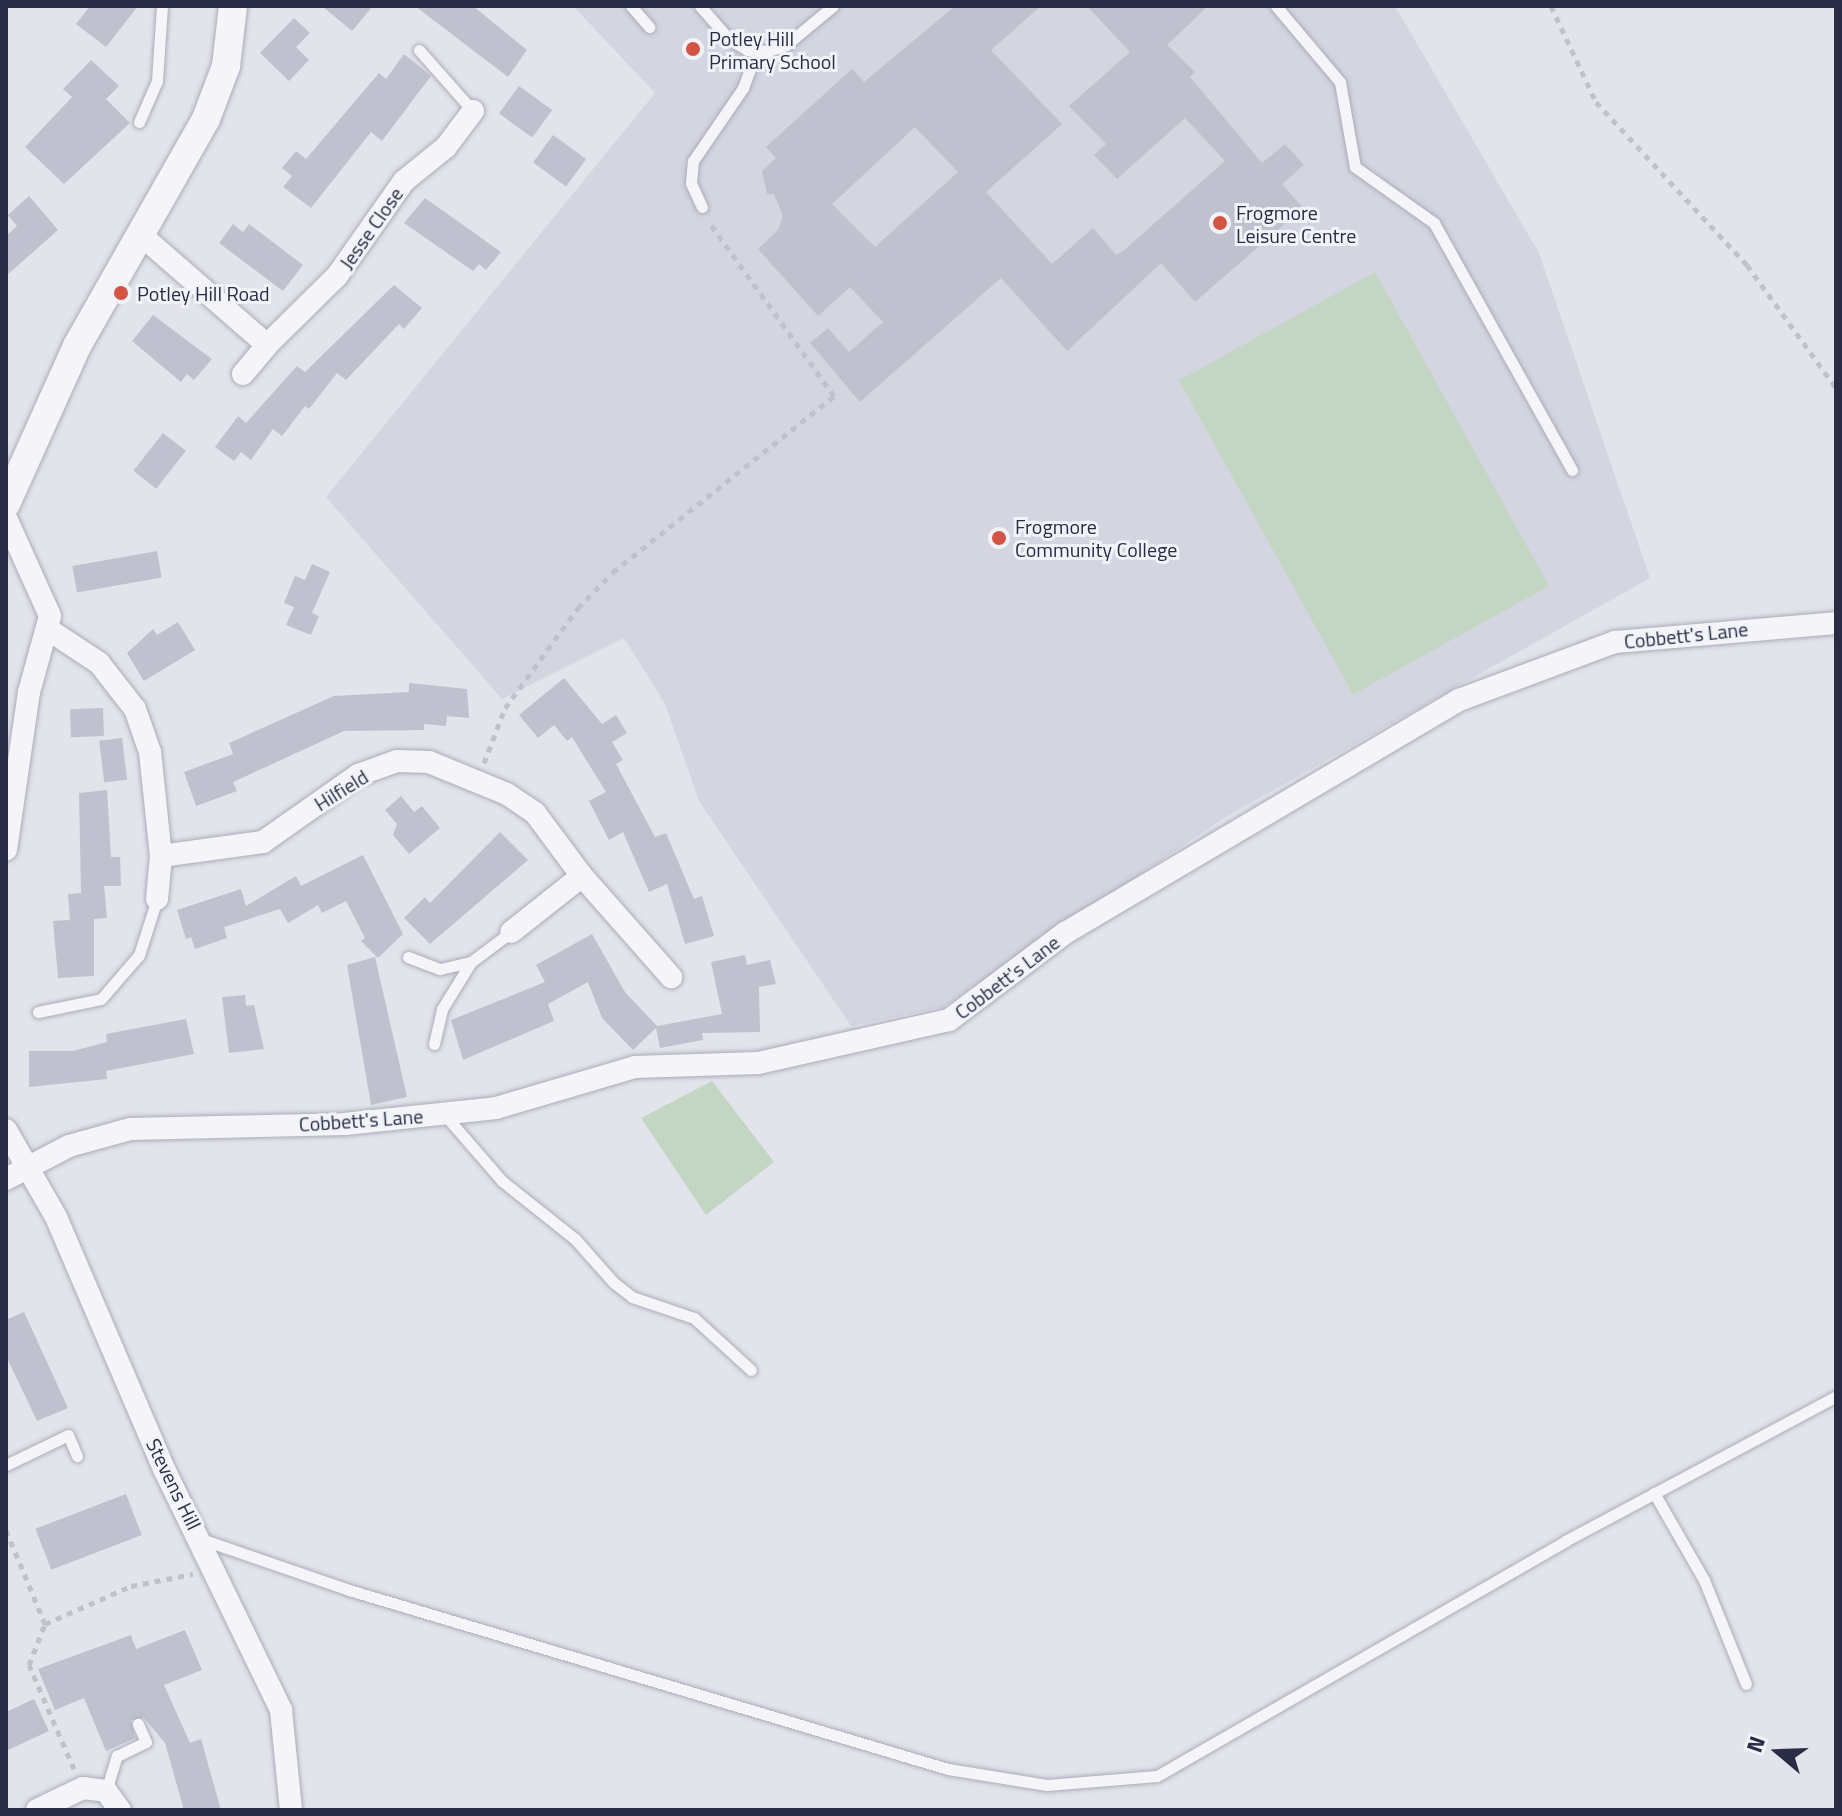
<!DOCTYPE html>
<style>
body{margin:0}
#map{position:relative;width:1842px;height:1816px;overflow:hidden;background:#e2e3eb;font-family:"Titillium Web",sans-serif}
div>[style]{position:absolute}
.built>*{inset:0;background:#d4d5e0}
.green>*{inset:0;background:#c3d5c3;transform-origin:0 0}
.building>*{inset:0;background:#bfc1ce;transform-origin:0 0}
.path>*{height:5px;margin-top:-2.5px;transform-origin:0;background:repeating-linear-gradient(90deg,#c0c1ca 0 6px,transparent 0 12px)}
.roads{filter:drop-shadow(0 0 2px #aaacb9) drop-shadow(0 0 2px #aaacb9)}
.service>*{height:11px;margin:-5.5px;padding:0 5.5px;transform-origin:5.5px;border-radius:5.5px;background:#f5f5f9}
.minor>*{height:22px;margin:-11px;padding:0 11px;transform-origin:11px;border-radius:11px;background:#f5f5f9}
.tertiary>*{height:28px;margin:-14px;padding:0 14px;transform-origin:14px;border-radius:14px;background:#f5f5f9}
.dots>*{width:22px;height:22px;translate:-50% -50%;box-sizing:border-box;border:4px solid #f2f3f8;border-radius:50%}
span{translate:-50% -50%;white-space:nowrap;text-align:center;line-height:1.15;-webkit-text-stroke:6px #f2f3f8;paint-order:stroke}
.poi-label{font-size:20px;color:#292c44}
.left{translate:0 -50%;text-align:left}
.street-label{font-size:20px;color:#292c44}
.frame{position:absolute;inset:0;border:8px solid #292c44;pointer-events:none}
.north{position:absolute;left:1738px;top:1712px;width:80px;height:80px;-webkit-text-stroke:6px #f2f3f8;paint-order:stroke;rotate:289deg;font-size:22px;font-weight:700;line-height:32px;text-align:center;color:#292c44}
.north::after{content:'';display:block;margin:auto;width:28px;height:36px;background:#292c44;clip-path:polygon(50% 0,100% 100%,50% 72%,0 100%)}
</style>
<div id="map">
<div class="built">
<i style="clip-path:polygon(573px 6px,1395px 6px,1539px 253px,1650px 578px,1224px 818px,943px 1007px,851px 1026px,699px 801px,665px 704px,624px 638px,502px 699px,326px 497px,655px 93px)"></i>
</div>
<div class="green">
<i style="left:1375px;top:272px;width:359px;height:224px;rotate:61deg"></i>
<i style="clip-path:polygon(712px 1081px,774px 1162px,706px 1215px,641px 1118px)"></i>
</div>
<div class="building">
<i style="clip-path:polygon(90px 6px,138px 6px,106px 47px,76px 24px)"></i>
<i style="clip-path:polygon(322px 6px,373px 6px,352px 31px)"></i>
<i style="clip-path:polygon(415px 6px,473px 6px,527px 50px,508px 77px)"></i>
<i style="clip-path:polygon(evenodd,955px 6px,1041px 6px,991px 50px,1062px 124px,986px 192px,1052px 264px,1093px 228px,1116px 255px,1122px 252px,1225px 161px,1185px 118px,1117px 179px,1094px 155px,1106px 144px,1069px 106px,1130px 52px,1087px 6px,1208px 6px,1167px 45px,1195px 72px,1190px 77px,1262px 163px,1285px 144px,1304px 165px,1282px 184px,1303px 208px,1195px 302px,1161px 263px,1067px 351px,1001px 278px,860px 402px,810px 343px,828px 328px,849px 352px,883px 322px,850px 287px,818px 316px,758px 249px,778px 230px,783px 216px,774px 194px,767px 194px,762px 171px,776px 158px,766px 147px,852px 69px,864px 82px,955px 6px,915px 127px,958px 172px,875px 247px,832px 204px,915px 127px)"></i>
<i style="clip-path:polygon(294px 18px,310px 33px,296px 47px,309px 60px,289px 81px,260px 53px)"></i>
<i style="clip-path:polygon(404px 54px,431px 76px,382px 141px,371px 132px,311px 208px,283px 187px,292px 176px,282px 168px,296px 151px,306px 159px,379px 73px,386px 79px)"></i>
<i style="clip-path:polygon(91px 60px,119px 86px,106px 99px,130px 123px,64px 184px,25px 147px,72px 97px,63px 89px)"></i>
<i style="left:519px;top:86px;width:41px;height:34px;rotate:36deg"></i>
<i style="left:553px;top:135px;width:41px;height:34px;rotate:36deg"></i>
<i style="clip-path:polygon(29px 196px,58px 230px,6px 276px,6px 236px,17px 226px,8px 215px)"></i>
<i style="clip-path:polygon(425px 198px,501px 252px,486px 270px,479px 264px,473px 271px,404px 223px)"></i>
<i style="clip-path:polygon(233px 224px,243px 232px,249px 224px,303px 265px,283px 291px,219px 243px)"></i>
<i style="clip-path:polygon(394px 285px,422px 308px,404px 329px,399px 324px,346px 380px,337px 373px,309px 409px,305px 406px,282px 436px,273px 429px,251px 460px,241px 452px,234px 461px,215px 447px,238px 416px,246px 423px,297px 366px,305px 372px)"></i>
<i style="clip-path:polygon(153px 315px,212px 359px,194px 380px,187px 374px,181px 382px,132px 341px)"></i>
<i style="left:163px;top:433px;width:29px;height:48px;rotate:38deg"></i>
<i style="left:157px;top:551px;width:27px;height:86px;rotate:80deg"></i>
<i style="clip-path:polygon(312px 564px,330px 572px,312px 613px,319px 616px,311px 635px,286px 625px,294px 607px,284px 603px,295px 576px,305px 580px)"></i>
<i style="clip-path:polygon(178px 622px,195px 650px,144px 681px,127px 653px,153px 629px,157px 635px)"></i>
<i style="clip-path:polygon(564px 678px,602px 724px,616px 715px,627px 733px,612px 742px,623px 760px,616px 764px,655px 837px,666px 833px,694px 899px,702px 896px,714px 936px,685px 944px,667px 884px,649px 892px,623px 832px,609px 840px,589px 801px,606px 792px,572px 737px,567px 741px,554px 725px,538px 738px,519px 715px)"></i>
<i style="clip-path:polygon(409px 683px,467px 689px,469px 718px,447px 716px,446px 726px,424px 724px,424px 730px,344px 731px,233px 782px,237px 791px,196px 806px,184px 772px,233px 754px,229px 743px,334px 696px,409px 692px)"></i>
<i style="left:103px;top:708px;width:28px;height:33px;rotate:88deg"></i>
<i style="left:122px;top:738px;width:42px;height:23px;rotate:83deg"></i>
<i style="clip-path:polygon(107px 790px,111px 857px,120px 857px,121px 886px,104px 886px,107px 918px,94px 919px,94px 976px,58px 978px,53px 921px,70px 920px,68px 894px,81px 893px,79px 793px)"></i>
<i style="clip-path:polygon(401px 796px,414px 812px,422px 806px,440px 828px,409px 854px,393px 835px,397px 824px,385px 810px)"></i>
<i style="clip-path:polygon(500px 832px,528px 860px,430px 944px,404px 918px,425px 897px,430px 903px)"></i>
<i style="clip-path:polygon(363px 855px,403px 934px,378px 958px,361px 941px,365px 938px,346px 901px,322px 913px,318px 905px,288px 923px,280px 909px,224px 927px,227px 938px,195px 949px,191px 937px,186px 939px,177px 910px,241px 889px,246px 906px,296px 876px,301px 886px)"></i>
<i style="clip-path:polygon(592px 934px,625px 992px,657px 1026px,722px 1014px,711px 962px,745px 955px,747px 965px,770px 960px,776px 984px,759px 987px,760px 1032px,702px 1033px,703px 1040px,660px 1048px,656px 1028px,633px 1050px,602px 1018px,588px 982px,548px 1004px,554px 1021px,463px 1060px,451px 1020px,545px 982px,536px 965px)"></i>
<i style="clip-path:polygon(375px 957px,407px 1097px,371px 1105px,347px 965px)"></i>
<i style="clip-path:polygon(245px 995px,246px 1006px,254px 1005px,264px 1049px,229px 1053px,222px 997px)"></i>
<i style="clip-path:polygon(186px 1019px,194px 1054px,106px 1071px,107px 1079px,29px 1087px,29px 1051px,73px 1051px,107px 1042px,106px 1034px)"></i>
<i style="clip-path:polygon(24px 1312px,68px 1408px,37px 1421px,6px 1356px,6px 1320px)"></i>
<i style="left:126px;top:1494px;width:44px;height:97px;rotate:69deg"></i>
<i style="clip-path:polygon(185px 1630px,202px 1670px,164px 1685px,190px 1743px,201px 1739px,221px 1810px,184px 1810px,165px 1743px,144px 1718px,131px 1720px,135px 1738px,106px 1751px,84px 1698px,55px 1710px,38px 1669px,131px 1635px,136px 1649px)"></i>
<i style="clip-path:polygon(34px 1699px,49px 1731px,6px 1751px,6px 1712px)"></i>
</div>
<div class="path">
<i style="left:1551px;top:6px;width:106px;rotate:64.9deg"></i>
<i style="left:1596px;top:102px;width:222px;rotate:47.2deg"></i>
<i style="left:1747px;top:265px;width:152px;rotate:54.1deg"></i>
<i style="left:484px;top:763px;width:59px;rotate:-69.1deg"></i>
<i style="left:505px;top:708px;width:124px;rotate:-53.9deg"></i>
<i style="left:578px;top:608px;width:50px;rotate:-45.8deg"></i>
<i style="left:613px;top:572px;width:283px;rotate:-38.5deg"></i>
<i style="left:834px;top:396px;width:214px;rotate:-125.7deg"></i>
<i style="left:6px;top:1530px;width:102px;rotate:67.5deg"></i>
<i style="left:74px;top:1769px;width:113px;rotate:-113.4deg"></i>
<i style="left:29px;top:1665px;width:44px;rotate:-68.7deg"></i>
<i style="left:45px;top:1624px;width:94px;rotate:-23.8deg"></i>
<i style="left:131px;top:1586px;width:63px;rotate:-11deg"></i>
</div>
<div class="roads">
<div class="service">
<i style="left:631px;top:6px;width:28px;rotate:49deg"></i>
<i style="left:700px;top:6px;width:44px;rotate:48.7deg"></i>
<i style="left:729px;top:39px;width:21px;rotate:31deg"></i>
<i style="left:747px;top:50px;width:21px;rotate:3deg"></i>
<i style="left:768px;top:51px;width:19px;rotate:-18deg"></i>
<i style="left:786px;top:45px;width:61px;rotate:-39.7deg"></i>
<i style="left:1276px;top:6px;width:99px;rotate:49.9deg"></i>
<i style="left:1340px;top:82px;width:86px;rotate:80deg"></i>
<i style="left:1355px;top:167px;width:97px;rotate:35.3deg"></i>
<i style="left:1434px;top:223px;width:283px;rotate:60.8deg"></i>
<i style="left:419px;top:50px;width:81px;rotate:48.5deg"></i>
<i style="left:139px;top:122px;width:45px;rotate:-66.3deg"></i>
<i style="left:157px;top:81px;width:75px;rotate:-86.2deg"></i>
<i style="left:702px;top:207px;width:26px;rotate:-115deg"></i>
<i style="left:691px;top:183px;width:22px;rotate:-85deg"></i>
<i style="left:693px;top:161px;width:88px;rotate:-55.6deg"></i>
<i style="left:743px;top:88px;width:40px;rotate:-69.8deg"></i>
<i style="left:408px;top:957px;width:34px;rotate:21deg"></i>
<i style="left:440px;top:969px;width:32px;rotate:-13deg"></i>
<i style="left:38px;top:1012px;width:64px;rotate:-11.7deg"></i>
<i style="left:101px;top:999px;width:58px;rotate:-49.2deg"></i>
<i style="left:139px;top:955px;width:59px;rotate:-72.2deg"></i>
<i style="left:434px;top:1044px;width:36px;rotate:-77deg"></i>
<i style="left:442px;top:1009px;width:55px;rotate:-58.3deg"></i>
<i style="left:471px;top:962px;width:50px;rotate:-36.9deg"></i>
<i style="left:444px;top:1114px;width:89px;rotate:49.1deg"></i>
<i style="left:502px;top:1181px;width:93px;rotate:38.5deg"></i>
<i style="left:575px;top:1239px;width:57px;rotate:48.5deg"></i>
<i style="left:613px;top:1282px;width:24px;rotate:38deg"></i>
<i style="left:632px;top:1297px;width:65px;rotate:18.7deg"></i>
<i style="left:694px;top:1318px;width:77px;rotate:42.4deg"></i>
<i style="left:6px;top:1465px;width:69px;rotate:-25.8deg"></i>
<i style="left:68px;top:1435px;width:23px;rotate:67deg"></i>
<i style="left:1654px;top:1493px;width:100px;rotate:60.1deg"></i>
<i style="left:1704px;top:1580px;width:112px;rotate:68deg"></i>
<i style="left:201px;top:1539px;width:157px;rotate:19deg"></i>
<i style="left:349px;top:1590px;width:625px;rotate:16.64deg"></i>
<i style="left:948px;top:1769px;width:100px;rotate:9.2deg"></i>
<i style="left:1047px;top:1785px;width:110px;rotate:-4.7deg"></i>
<i style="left:1157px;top:1776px;width:471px;rotate:-29.9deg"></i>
<i style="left:1565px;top:1541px;width:307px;rotate:-28.1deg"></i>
<i style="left:106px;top:1791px;width:37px;rotate:-73deg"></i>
<i style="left:117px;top:1756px;width:32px;rotate:-26deg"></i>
<i style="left:146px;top:1742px;width:20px;rotate:-114deg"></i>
</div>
<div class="minor">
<i style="left:141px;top:235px;width:167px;rotate:41.1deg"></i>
<i style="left:267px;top:345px;width:98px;rotate:-44.6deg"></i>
<i style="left:337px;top:276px;width:116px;rotate:-54.8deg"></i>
<i style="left:404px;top:181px;width:54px;rotate:-39deg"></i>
<i style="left:446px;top:147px;width:45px;rotate:-53.1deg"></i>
<i style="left:243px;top:374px;width:38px;rotate:-50deg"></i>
<i style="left:6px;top:518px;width:107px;rotate:65.8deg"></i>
<i style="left:50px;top:616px;width:79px;rotate:105.4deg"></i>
<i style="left:29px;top:692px;width:159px;rotate:98.3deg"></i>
<i style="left:49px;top:630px;width:60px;rotate:33.4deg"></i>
<i style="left:99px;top:663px;width:58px;rotate:52deg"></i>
<i style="left:135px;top:709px;width:46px;rotate:70.8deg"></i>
<i style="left:150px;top:752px;width:105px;rotate:84deg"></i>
<i style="left:161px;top:856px;width:43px;rotate:95.3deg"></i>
<i style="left:161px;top:856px;width:103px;rotate:-7.8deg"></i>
<i style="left:263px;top:842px;width:116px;rotate:-35.2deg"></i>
<i style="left:358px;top:775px;width:41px;rotate:-19.7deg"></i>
<i style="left:397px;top:761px;width:32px;rotate:2deg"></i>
<i style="left:429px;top:762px;width:84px;rotate:22.3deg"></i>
<i style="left:507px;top:794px;width:34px;rotate:34deg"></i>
<i style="left:535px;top:813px;width:79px;rotate:53.3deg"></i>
<i style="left:582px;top:876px;width:90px;rotate:141.7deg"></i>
<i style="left:582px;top:876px;width:135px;rotate:48.6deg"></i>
<i style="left:6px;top:1130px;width:100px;rotate:60.1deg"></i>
<i style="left:56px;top:1217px;width:276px;rotate:66.8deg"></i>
<i style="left:165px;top:1471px;width:266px;rotate:64.1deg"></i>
<i style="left:281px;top:1710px;width:100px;rotate:84.3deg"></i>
<i style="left:6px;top:1179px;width:71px;rotate:-27.6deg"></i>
<i style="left:69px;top:1146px;width:63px;rotate:-15.6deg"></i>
<i style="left:130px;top:1129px;width:215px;rotate:-1.3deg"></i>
<i style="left:345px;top:1124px;width:152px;rotate:-6deg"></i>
<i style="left:496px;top:1108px;width:145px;rotate:-16.4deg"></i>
<i style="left:635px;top:1067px;width:123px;rotate:-1.9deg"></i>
<i style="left:758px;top:1063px;width:196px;rotate:-12.7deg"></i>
<i style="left:949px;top:1020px;width:145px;rotate:-36.9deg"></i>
<i style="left:1065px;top:933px;width:458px;rotate:-30.6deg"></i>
<i style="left:1459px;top:700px;width:166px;rotate:-20.4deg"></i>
<i style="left:1615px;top:642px;width:222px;rotate:-4.9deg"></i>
<i style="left:37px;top:1810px;width:51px;rotate:-25.6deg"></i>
<i style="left:83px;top:1788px;width:23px;rotate:7deg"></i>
<i style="left:106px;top:1791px;width:24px;rotate:54deg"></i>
</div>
<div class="tertiary">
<i style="left:6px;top:504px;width:173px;rotate:-65.8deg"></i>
<i style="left:77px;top:346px;width:261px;rotate:-60.4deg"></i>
<i style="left:206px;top:119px;width:57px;rotate:-69.3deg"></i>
<i style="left:226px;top:66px;width:60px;rotate:-83.3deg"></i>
</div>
</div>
<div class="dots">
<i style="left:693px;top:49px;background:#d45443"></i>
<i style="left:1220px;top:223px;background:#d45443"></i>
<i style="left:121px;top:293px;background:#d45443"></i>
<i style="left:999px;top:538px;background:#d45443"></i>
</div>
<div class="poi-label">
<span class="left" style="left:709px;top:50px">Potley Hill<br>Primary School</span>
<span class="left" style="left:1236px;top:224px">Frogmore<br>Leisure Centre</span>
<span class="left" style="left:137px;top:293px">Potley Hill Road</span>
<span class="left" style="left:1015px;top:538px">Frogmore<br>Community College</span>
</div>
<div class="street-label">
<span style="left:371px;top:228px;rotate:-55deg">Jesse Close</span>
<span style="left:1686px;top:635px;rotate:-6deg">Cobbett's Lane</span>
<span style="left:341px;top:790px;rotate:-32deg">Hilfield</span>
<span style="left:1007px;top:977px;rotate:-37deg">Cobbett's Lane</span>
<span style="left:361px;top:1120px;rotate:-4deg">Cobbett's Lane</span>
<span style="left:174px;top:1484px;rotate:64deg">Stevens Hill</span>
</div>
<div class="frame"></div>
<div class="north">N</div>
</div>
